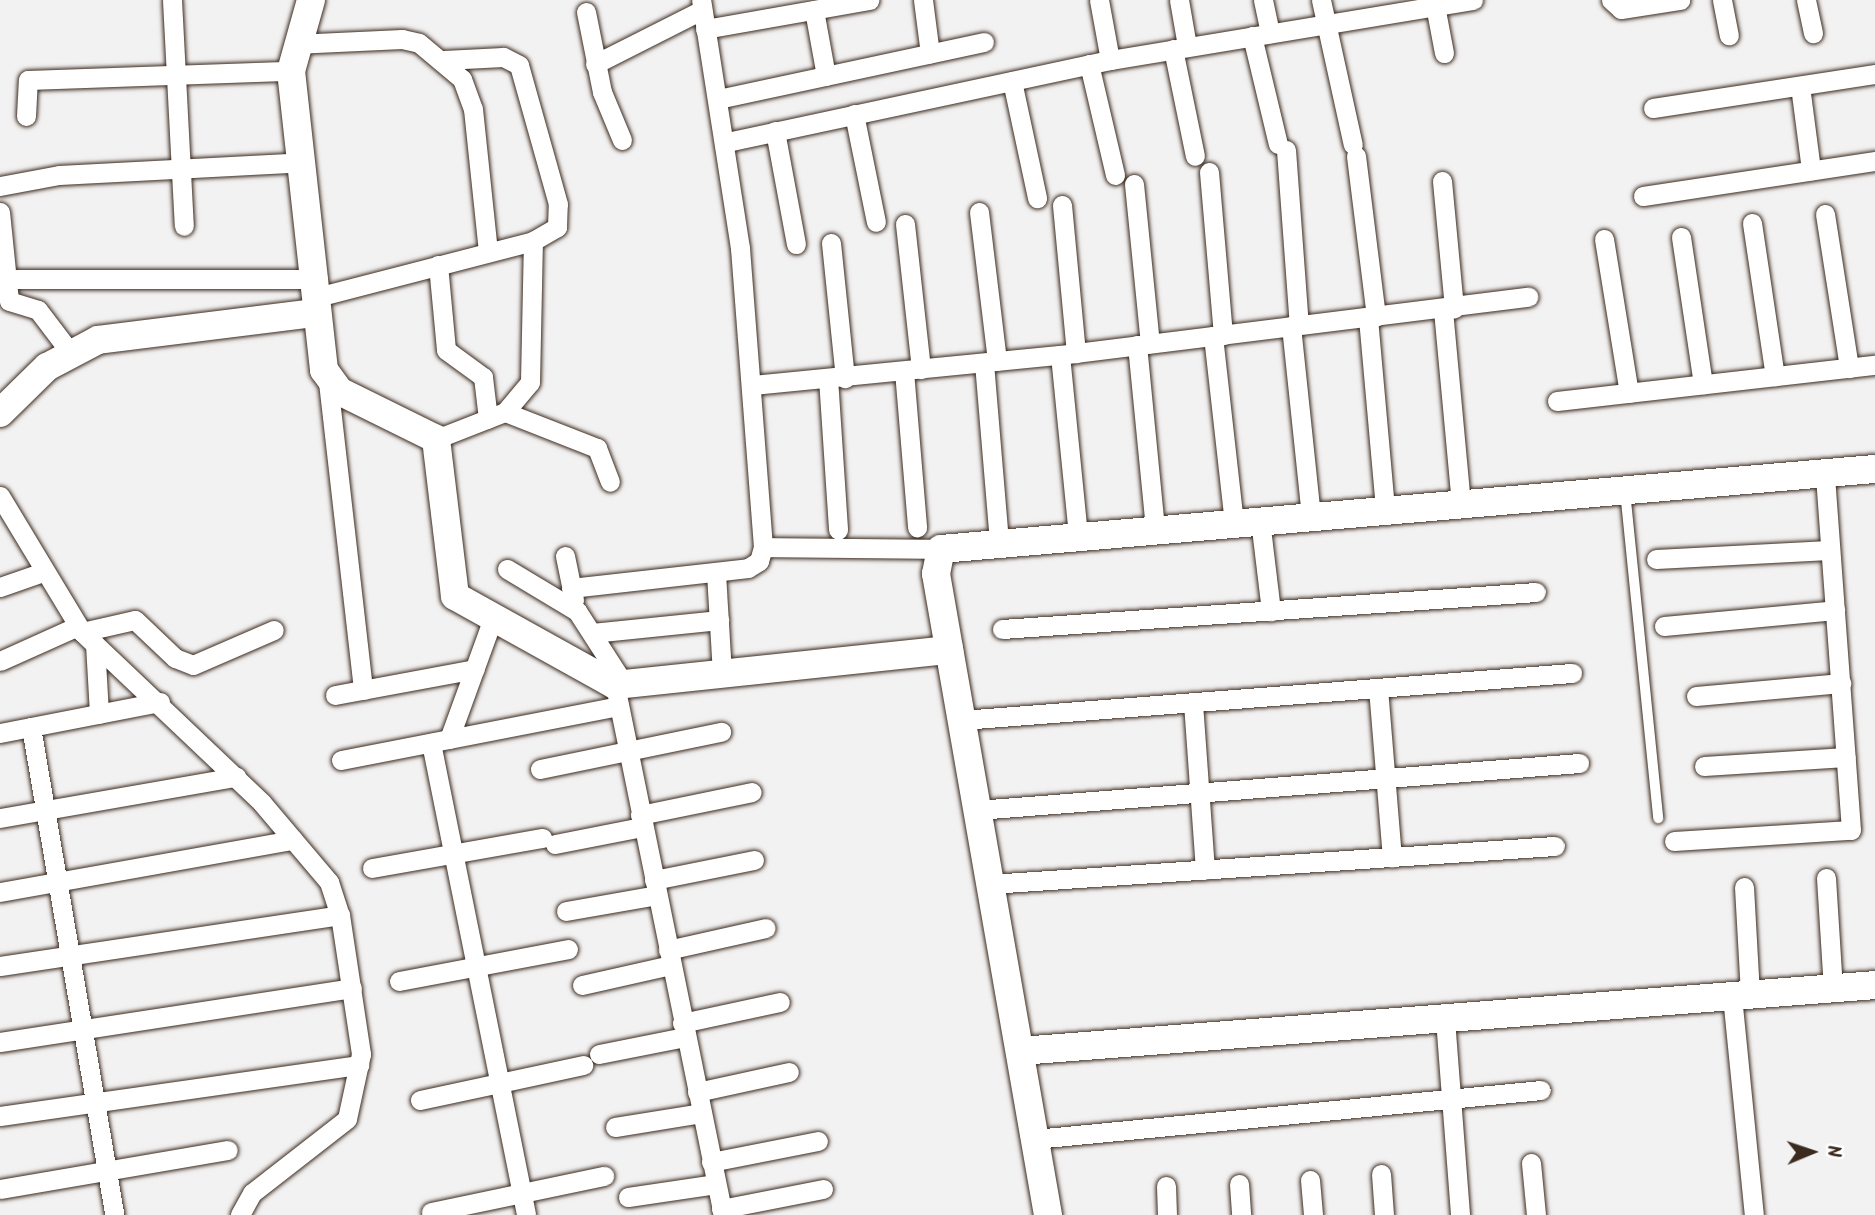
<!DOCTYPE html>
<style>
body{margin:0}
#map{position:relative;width:1875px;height:1215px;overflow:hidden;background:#f3f2f2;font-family:Kalam,sans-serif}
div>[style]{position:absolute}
.roads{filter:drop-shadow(0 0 2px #3b2a1e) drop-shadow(0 0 2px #3b2a1e)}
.lane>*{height:10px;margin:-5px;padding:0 5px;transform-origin:5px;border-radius:5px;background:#fff}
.street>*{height:19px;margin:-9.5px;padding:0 9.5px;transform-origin:9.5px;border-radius:9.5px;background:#fff}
.secondary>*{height:28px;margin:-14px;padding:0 14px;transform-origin:14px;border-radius:14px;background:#fff}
span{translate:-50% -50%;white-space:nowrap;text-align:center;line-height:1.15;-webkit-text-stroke:6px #fff;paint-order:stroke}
.north{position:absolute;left:1777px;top:1117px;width:70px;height:70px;-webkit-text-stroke:5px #fff;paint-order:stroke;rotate:88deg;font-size:19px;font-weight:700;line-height:28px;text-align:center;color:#3b2a1e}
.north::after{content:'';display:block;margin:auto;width:24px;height:32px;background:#3b2a1e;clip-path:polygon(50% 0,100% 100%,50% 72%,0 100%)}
</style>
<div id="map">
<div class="roads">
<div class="lane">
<i style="left:1625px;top:491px;width:329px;rotate:84.2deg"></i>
</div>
<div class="street">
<i style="left:172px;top:0;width:226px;rotate:87deg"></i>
<i style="left:923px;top:0;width:54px;rotate:82.6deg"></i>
<i style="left:1099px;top:0;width:61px;rotate:79.6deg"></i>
<i style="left:1179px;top:0;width:47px;rotate:80.1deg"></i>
<i style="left:1263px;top:0;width:34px;rotate:78deg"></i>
<i style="left:1321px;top:0;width:148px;rotate:77.6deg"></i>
<i style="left:1434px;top:0;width:54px;rotate:79.3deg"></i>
<i style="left:1611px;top:0;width:13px;rotate:42deg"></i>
<i style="left:1621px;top:9px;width:60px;rotate:-8.7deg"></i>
<i style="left:1722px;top:0;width:36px;rotate:79deg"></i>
<i style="left:1806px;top:0;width:34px;rotate:78deg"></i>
<i style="left:814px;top:10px;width:67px;rotate:79.7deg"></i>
<i style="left:586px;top:12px;width:82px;rotate:78.7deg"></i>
<i style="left:602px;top:92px;width:52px;rotate:67.4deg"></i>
<i style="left:705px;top:29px;width:167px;rotate:-10deg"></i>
<i style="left:1252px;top:36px;width:111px;rotate:76.5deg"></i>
<i style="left:294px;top:44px;width:108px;rotate:-2.7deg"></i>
<i style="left:402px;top:39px;width:17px;rotate:13deg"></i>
<i style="left:419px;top:43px;width:56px;rotate:39.9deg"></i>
<i style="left:462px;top:79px;width:32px;rotate:70deg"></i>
<i style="left:473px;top:109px;width:144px;rotate:84deg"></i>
<i style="left:1173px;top:49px;width:109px;rotate:78.4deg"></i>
<i style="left:595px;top:64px;width:120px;rotate:-26.8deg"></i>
<i style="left:1089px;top:64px;width:114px;rotate:76.8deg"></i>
<i style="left:1012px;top:81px;width:120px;rotate:77.9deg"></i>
<i style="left:1800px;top:86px;width:85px;rotate:82.5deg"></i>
<i style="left:718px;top:99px;width:272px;rotate:-12.1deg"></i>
<i style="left:1653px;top:108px;width:225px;rotate:-8.7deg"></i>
<i style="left:854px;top:114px;width:110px;rotate:78.5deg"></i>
<i style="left:26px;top:116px;width:36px;rotate:-87deg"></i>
<i style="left:28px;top:80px;width:263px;rotate:-2deg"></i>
<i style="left:775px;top:131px;width:115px;rotate:79.5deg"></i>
<i style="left:727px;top:142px;width:392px;rotate:-12.1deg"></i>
<i style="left:1110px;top:60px;width:368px;rotate:-9.4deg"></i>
<i style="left:1286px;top:150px;width:175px;rotate:85.8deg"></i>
<i style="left:1356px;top:156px;width:162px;rotate:82.9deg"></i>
<i style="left:1209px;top:172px;width:164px;rotate:85.1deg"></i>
<i style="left:1442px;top:181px;width:128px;rotate:84.6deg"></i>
<i style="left:1134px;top:184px;width:160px;rotate:84.3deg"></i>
<i style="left:0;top:186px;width:60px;rotate:-10.6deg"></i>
<i style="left:59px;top:175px;width:244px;rotate:-3deg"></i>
<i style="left:1643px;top:196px;width:235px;rotate:-8.6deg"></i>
<i style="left:1062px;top:205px;width:149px;rotate:84.6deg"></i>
<i style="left:0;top:212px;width:89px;rotate:84.2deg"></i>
<i style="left:9px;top:301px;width:30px;rotate:17deg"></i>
<i style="left:38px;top:310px;width:53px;rotate:52.7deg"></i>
<i style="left:979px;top:212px;width:150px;rotate:83.1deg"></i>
<i style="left:1825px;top:214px;width:156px;rotate:81.1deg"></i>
<i style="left:1752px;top:223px;width:155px;rotate:81.5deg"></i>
<i style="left:905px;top:224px;width:146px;rotate:83.7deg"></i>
<i style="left:1681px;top:237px;width:149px;rotate:81.5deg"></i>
<i style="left:1604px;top:239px;width:156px;rotate:80.8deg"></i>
<i style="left:831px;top:243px;width:136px;rotate:84.1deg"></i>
<i style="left:438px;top:265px;width:85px;rotate:84.6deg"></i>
<i style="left:446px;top:350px;width:46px;rotate:36.1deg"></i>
<i style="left:483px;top:377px;width:42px;rotate:83.2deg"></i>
<i style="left:7px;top:279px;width:311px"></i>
<i style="left:321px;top:296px;width:219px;rotate:-14.5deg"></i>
<i style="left:533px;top:241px;width:28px;rotate:-30deg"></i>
<i style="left:557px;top:227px;width:23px;rotate:-88deg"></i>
<i style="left:558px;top:204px;width:144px;rotate:-105.7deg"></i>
<i style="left:519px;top:65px;width:18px;rotate:-153deg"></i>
<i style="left:503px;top:57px;width:59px;rotate:177.1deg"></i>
<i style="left:1443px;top:310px;width:194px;rotate:84.7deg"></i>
<i style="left:1368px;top:318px;width:193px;rotate:84.9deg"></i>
<i style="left:1291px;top:326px;width:191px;rotate:84deg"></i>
<i style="left:1213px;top:336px;width:187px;rotate:83.6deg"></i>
<i style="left:1137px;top:345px;width:185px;rotate:84.4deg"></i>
<i style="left:1060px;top:355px;width:181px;rotate:84.3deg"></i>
<i style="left:984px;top:363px;width:180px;rotate:85.2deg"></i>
<i style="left:904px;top:371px;width:157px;rotate:85.2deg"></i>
<i style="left:828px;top:378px;width:152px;rotate:86.2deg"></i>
<i style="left:328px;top:382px;width:310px;rotate:83.5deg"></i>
<i style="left:752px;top:385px;width:309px;rotate:-5.6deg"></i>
<i style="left:1060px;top:355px;width:472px;rotate:-7.1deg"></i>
<i style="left:1557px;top:401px;width:320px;rotate:-6.5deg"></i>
<i style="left:505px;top:412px;width:99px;rotate:21.4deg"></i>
<i style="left:597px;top:448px;width:36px;rotate:69deg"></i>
<i style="left:436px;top:439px;width:74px;rotate:-21.4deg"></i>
<i style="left:505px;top:412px;width:39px;rotate:-50deg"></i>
<i style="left:530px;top:382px;width:141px;rotate:-88.8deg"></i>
<i style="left:0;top:496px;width:159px;rotate:58.9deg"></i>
<i style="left:82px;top:632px;width:248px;rotate:43.5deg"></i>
<i style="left:262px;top:803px;width:104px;rotate:49.7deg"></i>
<i style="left:329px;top:882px;width:35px;rotate:72deg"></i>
<i style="left:340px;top:915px;width:141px;rotate:81.4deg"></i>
<i style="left:361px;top:1054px;width:66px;rotate:102.2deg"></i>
<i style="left:347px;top:1119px;width:120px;rotate:142.1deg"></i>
<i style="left:252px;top:1193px;width:25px;rotate:119deg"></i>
<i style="left:1260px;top:520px;width:92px;rotate:83.1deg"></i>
<i style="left:763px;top:547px;width:178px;rotate:0.6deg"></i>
<i style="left:565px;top:556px;width:45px;rotate:78.4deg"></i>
<i style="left:1656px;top:559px;width:173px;rotate:-3deg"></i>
<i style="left:507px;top:569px;width:82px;rotate:31deg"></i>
<i style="left:577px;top:611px;width:87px;rotate:57.2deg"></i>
<i style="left:716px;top:573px;width:100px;rotate:86.6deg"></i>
<i style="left:0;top:587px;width:46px;rotate:-19.2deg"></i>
<i style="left:571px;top:588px;width:178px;rotate:-6.4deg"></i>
<i style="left:748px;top:568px;width:13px;rotate:-32deg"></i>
<i style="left:759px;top:561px;width:15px;rotate:-74deg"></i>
<i style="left:763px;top:547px;width:300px;rotate:-94.4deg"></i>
<i style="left:740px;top:248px;width:251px;rotate:-98.9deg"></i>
<i style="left:1664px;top:626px;width:172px;rotate:-5.3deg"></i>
<i style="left:1002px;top:629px;width:535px;rotate:-3.96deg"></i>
<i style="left:82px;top:632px;width:54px;rotate:-12.8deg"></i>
<i style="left:135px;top:620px;width:55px;rotate:43.5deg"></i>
<i style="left:175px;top:658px;width:19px;rotate:21deg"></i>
<i style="left:193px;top:665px;width:88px;rotate:-23.4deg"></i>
<i style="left:592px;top:633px;width:128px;rotate:-5.8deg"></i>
<i style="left:95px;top:644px;width:70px;rotate:86.7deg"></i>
<i style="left:0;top:661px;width:85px;rotate:-24.2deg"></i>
<i style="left:615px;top:685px;width:541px;rotate:78.48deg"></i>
<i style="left:1378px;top:688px;width:170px;rotate:85.3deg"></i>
<i style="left:335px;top:695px;width:142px;rotate:-10.5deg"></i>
<i style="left:1696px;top:696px;width:146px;rotate:-5.1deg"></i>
<i style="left:1193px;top:703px;width:167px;rotate:85.9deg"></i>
<i style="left:962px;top:720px;width:612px;rotate:-4.41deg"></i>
<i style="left:31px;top:727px;width:495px;rotate:80.3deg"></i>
<i style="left:0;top:733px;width:163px;rotate:-11deg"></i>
<i style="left:449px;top:739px;width:126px;rotate:-70deg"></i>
<i style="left:431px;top:743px;width:481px;rotate:78.6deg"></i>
<i style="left:341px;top:760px;width:283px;rotate:-11deg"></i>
<i style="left:1704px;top:766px;width:142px;rotate:-3.6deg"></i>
<i style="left:540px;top:769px;width:185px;rotate:-11.6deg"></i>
<i style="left:977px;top:810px;width:604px;rotate:-4.46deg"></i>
<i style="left:640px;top:815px;width:114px;rotate:-11.6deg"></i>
<i style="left:0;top:818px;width:240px;rotate:-9.9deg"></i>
<i style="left:1674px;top:841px;width:177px;rotate:-3.6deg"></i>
<i style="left:1851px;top:830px;width:358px;rotate:-94.2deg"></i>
<i style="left:555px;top:844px;width:89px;rotate:-11.1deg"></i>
<i style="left:372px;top:868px;width:173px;rotate:-10deg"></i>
<i style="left:1826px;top:878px;width:110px;rotate:86.4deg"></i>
<i style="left:654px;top:880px;width:102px;rotate:-11.3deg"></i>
<i style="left:990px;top:884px;width:566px;rotate:-3.85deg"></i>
<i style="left:1744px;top:887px;width:108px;rotate:86.8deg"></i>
<i style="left:0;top:892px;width:298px;rotate:-10.1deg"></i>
<i style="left:566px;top:911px;width:92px;rotate:-10deg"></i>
<i style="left:668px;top:950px;width:100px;rotate:-12.7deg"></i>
<i style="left:0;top:966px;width:344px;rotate:-8.5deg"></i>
<i style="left:399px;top:981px;width:172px;rotate:-10.7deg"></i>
<i style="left:582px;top:985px;width:91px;rotate:-12.7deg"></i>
<i style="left:1732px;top:996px;width:220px;rotate:84.3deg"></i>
<i style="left:1445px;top:1019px;width:197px;rotate:85.6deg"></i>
<i style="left:682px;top:1023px;width:100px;rotate:-12.1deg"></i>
<i style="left:0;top:1042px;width:356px;rotate:-8.7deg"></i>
<i style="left:599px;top:1054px;width:88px;rotate:-11.2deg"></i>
<i style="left:697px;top:1092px;width:94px;rotate:-12.3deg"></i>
<i style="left:420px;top:1100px;width:167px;rotate:-12.1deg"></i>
<i style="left:0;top:1116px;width:363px;rotate:-8.1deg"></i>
<i style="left:615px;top:1127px;width:87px;rotate:-9.2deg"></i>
<i style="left:1035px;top:1139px;width:508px;rotate:-5.53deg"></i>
<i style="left:711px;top:1162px;width:109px;rotate:-11.1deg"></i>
<i style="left:1531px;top:1163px;width:52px;rotate:84.5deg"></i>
<i style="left:1381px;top:1174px;width:41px;rotate:85.8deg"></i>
<i style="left:1310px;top:1180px;width:35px;rotate:85deg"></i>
<i style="left:1239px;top:1184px;width:31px;rotate:86deg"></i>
<i style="left:1166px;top:1186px;width:29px;rotate:88deg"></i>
<i style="left:0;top:1189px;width:231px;rotate:-9.7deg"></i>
<i style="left:628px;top:1197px;width:89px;rotate:-8.4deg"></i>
<i style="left:721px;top:1209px;width:104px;rotate:-11.1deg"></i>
<i style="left:431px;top:1212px;width:177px;rotate:-11.8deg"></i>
</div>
<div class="secondary">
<i style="left:311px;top:0;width:74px;rotate:105.7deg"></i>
<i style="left:291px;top:71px;width:301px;rotate:83.7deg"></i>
<i style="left:324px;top:370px;width:26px;rotate:54deg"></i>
<i style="left:339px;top:391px;width:108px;rotate:26.3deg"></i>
<i style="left:436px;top:439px;width:158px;rotate:83.1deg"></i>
<i style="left:455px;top:596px;width:183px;rotate:29.1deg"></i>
<i style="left:615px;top:685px;width:336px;rotate:-6deg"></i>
<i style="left:0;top:413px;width:66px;rotate:-44.4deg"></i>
<i style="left:47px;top:367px;width:58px;rotate:-27.9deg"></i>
<i style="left:98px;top:340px;width:219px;rotate:-7.1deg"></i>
<i style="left:1020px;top:1051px;width:858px;rotate:-4.41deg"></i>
<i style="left:1048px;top:1215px;width:651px;rotate:-99.91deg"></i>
<i style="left:936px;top:574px;width:25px;rotate:-79deg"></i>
<i style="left:941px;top:549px;width:937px;rotate:-4.9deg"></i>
</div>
</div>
<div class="north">N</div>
</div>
